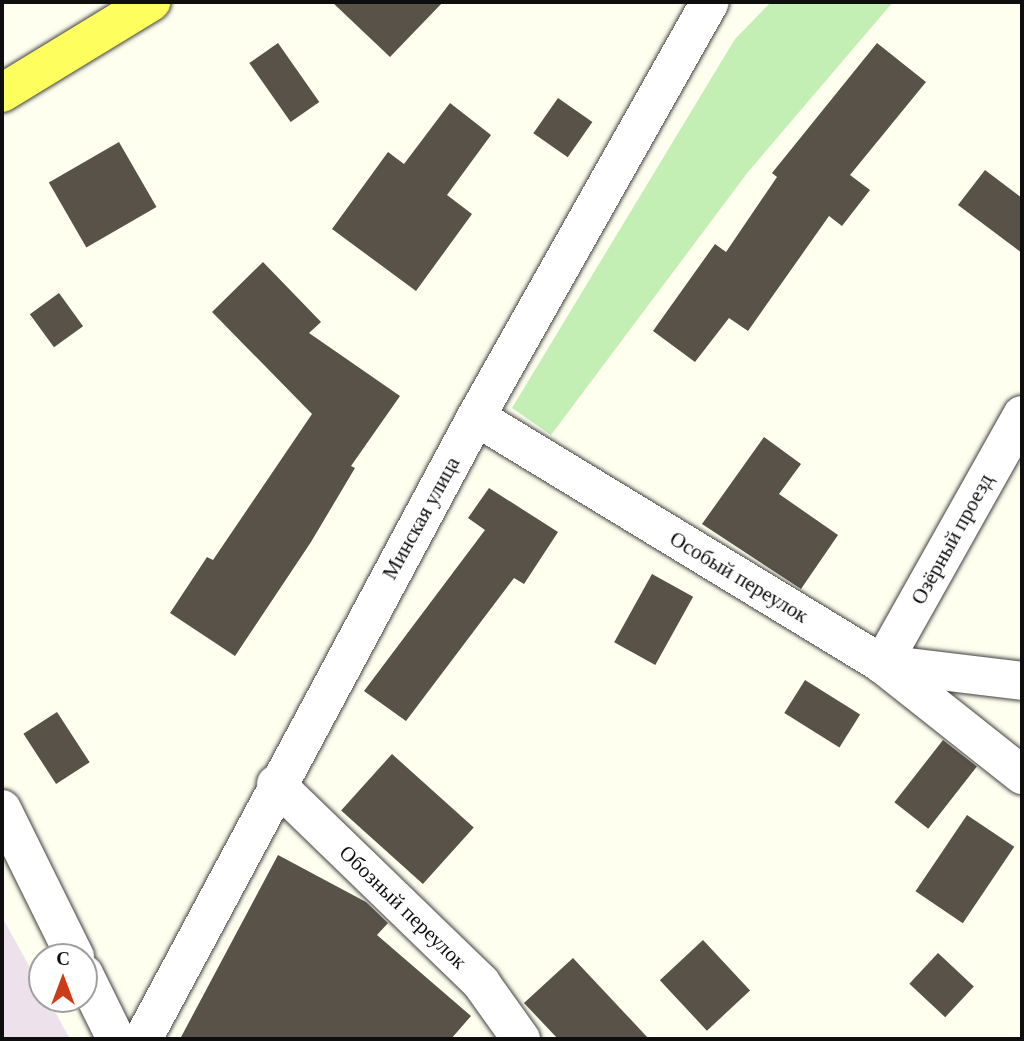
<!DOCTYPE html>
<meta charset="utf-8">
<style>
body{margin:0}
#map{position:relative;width:1024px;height:1041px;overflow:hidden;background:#feffee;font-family:Georgia,serif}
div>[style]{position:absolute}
.industrial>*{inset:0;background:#ede1ec}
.green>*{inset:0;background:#c3eeb4}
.building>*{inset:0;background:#585249;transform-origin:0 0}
.roads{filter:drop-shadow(0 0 2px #414141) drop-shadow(0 0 2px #414141)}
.minor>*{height:38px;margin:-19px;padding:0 19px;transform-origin:19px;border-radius:19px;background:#fff}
.major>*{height:38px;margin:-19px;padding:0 19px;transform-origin:19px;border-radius:19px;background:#feff5e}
span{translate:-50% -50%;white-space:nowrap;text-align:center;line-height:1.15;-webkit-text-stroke:7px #fff;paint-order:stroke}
.street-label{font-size:21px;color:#0e0e0e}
.frame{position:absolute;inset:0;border:4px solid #0e0e0e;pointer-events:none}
.north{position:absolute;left:28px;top:943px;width:70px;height:70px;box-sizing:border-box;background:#fff;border:2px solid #9f9f9f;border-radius:50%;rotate:0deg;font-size:19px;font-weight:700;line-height:28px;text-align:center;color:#0e0e0e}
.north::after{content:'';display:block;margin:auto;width:24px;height:32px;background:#cc3c18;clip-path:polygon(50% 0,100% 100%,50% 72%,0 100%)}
</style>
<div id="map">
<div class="industrial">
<i style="clip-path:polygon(2px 917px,42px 989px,42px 999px,48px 999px,70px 1039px,2px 1039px)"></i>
</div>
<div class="green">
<i style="clip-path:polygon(771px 2px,893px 2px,748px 172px,551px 435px,512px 408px,735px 39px)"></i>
</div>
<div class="building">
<i style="clip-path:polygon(332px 2px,443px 2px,390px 57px)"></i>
<i style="left:278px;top:43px;width:72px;height:35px;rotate:55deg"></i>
<i style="clip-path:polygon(877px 43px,926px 82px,850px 175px,870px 190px,842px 226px,829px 216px,748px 331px,729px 318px,695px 362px,653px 331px,715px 244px,726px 252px,777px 177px,772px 173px)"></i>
<i style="left:558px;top:98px;width:42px;height:43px;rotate:35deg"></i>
<i style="clip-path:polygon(450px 103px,491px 135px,447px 195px,472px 214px,416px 291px,332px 229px,388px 152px,404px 164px)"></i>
<i style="left:119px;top:142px;width:75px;height:81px;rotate:60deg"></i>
<i style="clip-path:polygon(985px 170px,1022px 198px,1022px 253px,958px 205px)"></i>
<i style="clip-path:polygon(263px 262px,321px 322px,309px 333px,400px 396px,351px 466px,355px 468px,311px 542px,235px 656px,170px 613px,207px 557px,213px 560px,312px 414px,212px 312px)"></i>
<i style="left:59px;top:293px;width:41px;height:36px;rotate:54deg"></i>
<i style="clip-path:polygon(764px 437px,801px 464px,779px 494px,838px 535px,801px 589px,702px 524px)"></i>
<i style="clip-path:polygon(489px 488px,558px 532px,524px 584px,514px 578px,406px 721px,364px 691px,485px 530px,468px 518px)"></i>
<i style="left:652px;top:574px;width:47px;height:78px;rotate:29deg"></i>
<i style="left:805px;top:680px;width:65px;height:39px;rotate:32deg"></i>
<i style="left:57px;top:712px;width:60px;height:40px;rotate:57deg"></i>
<i style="left:943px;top:740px;width:43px;height:79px;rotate:38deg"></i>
<i style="left:392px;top:754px;width:110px;height:76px;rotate:42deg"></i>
<i style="left:967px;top:815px;width:57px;height:92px;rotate:34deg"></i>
<i style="clip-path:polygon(278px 855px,366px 902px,388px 923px,377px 935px,471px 1016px,451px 1039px,180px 1039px)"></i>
<i style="left:703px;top:940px;width:69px;height:59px;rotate:47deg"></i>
<i style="left:938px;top:953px;width:49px;height:42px;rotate:43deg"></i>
<i style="clip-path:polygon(573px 958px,649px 1039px,558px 1039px,524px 1003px)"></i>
</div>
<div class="roads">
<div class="minor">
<i style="left:1022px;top:415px;width:286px;rotate:119.3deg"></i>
<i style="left:882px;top:664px;width:179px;rotate:38.4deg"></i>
<i style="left:476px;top:417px;width:475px;rotate:31.3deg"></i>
<i style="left:882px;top:664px;width:141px;rotate:6.9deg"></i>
<i style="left:276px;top:784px;width:286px;rotate:44.1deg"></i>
<i style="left:481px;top:983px;width:69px;rotate:54.5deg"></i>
<i style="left:2px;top:809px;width:165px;rotate:63.7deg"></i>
<i style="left:84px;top:974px;width:72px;rotate:63.8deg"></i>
<i style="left:143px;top:1039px;width:706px;rotate:-61.84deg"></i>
<i style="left:476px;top:417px;width:476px;rotate:-60.6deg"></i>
</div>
<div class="major">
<i style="left:2px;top:93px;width:175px;rotate:-31.4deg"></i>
</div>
</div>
<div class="street-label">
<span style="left:421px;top:518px;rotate:-61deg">Минская улица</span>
<span style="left:952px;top:539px;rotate:-61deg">Озёрный проезд</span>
<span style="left:739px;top:577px;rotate:31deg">Особый переулок</span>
<span style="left:403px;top:907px;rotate:44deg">Обозный переулок</span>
</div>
<div class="frame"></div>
<div class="north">С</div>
</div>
